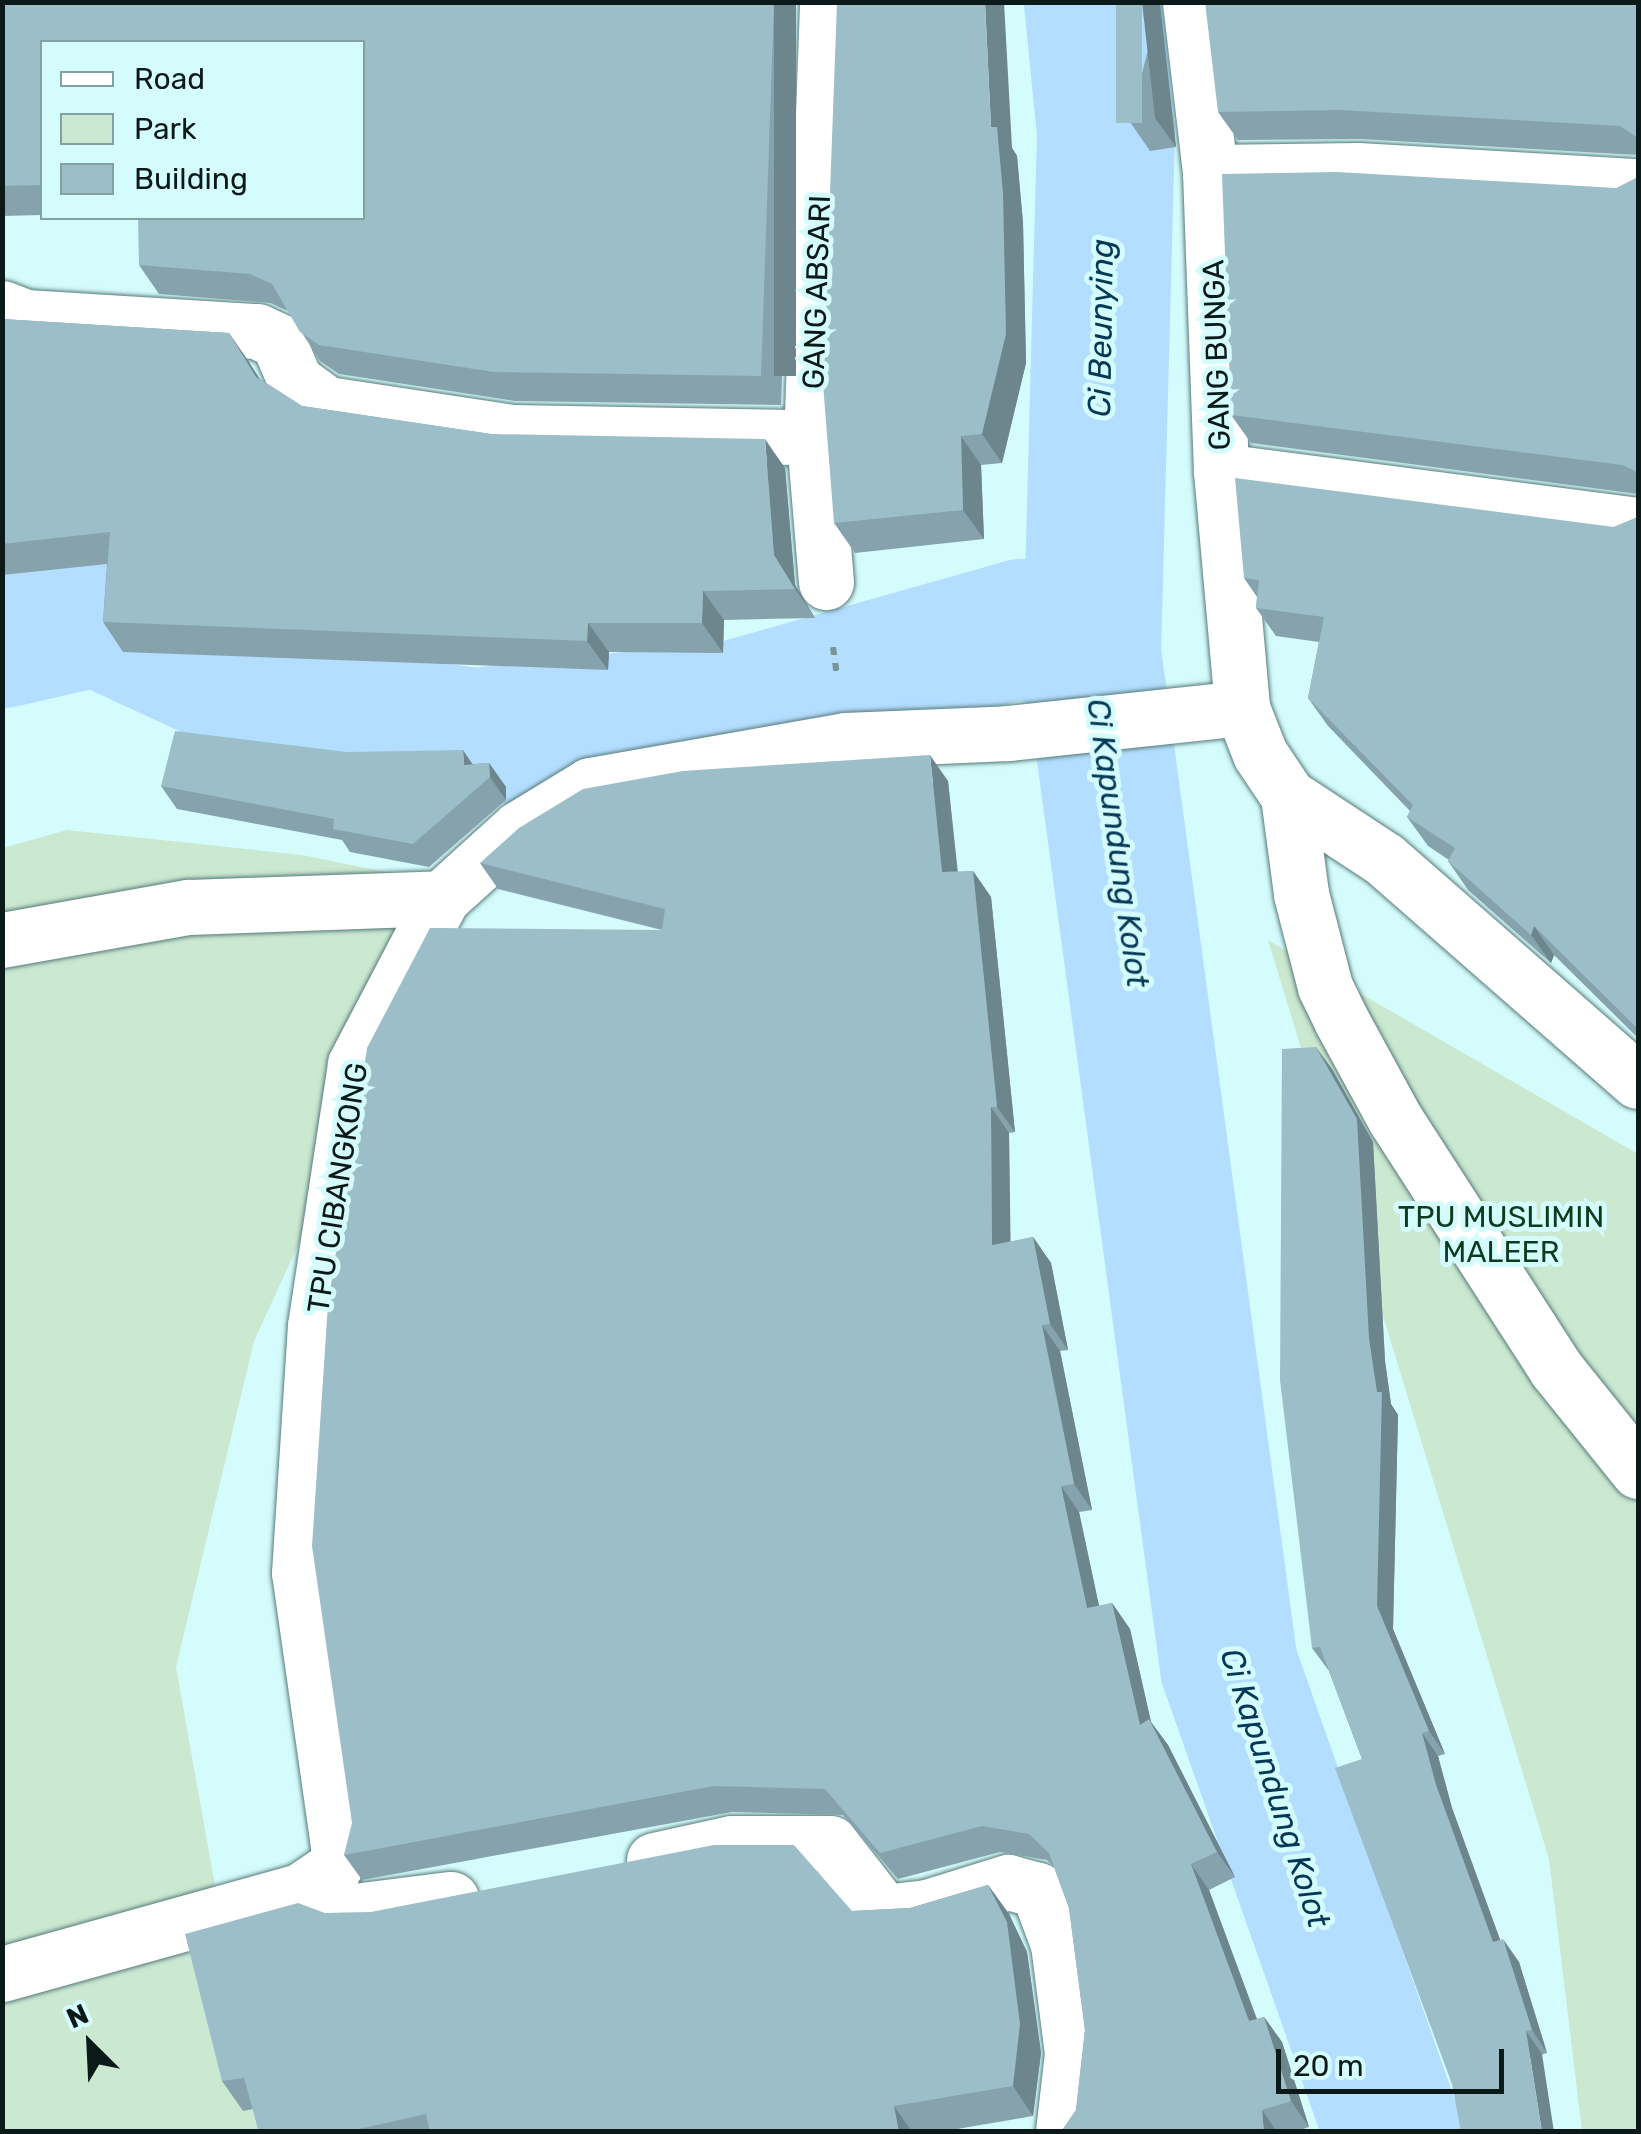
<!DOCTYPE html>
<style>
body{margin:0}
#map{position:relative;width:1641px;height:2134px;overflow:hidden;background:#d5fcfc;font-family:Rubik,sans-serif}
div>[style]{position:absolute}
.green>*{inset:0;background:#cbe9d1}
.river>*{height:138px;margin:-69px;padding:0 69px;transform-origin:69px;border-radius:69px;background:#b4deff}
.path>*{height:6px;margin-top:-3px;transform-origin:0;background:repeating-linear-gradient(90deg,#789494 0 8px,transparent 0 16px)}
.roads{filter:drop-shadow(0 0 2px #577a7a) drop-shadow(0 0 2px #577a7a)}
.minor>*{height:55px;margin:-27.5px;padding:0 27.5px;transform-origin:27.5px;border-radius:27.5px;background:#fff}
.wall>*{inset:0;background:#86a3ad}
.shaded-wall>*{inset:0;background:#6d858d;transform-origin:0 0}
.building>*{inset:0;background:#9cbec9;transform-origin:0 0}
span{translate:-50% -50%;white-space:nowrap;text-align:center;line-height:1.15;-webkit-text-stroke:10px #d5fcfc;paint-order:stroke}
.street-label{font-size:30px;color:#0b1919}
.park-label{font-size:30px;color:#0b3c1d}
.water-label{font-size:32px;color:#043857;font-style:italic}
.frame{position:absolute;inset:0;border:5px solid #0b1919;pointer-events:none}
.legend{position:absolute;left:40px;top:40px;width:325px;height:180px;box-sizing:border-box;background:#d5fcfc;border:2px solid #84a1a1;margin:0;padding:12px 18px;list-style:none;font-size:30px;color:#0b1919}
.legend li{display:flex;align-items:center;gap:20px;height:50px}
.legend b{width:50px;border:2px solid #84a1a1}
.north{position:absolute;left:40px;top:1994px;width:100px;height:100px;-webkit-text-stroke:8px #d5fcfc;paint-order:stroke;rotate:336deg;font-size:28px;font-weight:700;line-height:40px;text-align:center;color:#0b1919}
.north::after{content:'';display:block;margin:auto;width:35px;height:45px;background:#0b1919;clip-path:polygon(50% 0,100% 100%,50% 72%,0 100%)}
.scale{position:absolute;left:1276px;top:2049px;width:228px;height:45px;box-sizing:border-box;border:5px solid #0b1919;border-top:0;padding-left:12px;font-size:30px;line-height:35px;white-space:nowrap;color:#0b1919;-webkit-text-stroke:8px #d5fcfc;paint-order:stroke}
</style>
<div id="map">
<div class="green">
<i style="clip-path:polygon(67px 830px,302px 855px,410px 877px,403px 1017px,254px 1341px,176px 1667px,227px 1953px,339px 2131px,3px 2132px,3px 848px)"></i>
<i style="clip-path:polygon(1268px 940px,1638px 1154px,1638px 2131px,1582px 2131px,1549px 1859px)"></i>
</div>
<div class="river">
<i style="left:1093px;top:2px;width:132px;rotate:84.3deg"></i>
<i style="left:1106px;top:133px;width:520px;rotate:91.54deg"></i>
<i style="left:1092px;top:653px;width:1022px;rotate:82.3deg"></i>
<i style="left:1229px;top:1666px;width:494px;rotate:70.6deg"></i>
<i style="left:2px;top:639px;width:98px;rotate:-13deg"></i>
<i style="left:97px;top:617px;width:231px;rotate:24.8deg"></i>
<i style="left:307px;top:714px;width:170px;rotate:7.8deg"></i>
<i style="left:475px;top:737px;width:259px;rotate:-6deg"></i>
<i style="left:733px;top:710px;width:301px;rotate:-15.8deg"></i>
<i style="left:1023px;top:628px;width:73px;rotate:19.9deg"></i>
</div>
<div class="path">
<i style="left:833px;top:647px;width:28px;rotate:82deg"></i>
</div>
<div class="roads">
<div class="minor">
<i style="left:1190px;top:2px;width:171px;rotate:83.3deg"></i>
<i style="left:1210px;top:172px;width:299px;rotate:87.9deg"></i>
<i style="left:1221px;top:471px;width:238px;rotate:84.9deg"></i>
<i style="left:1242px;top:708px;width:49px;rotate:68.6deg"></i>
<i style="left:1260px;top:754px;width:50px;rotate:56.3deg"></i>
<i style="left:1288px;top:796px;width:115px;rotate:33.3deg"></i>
<i style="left:1384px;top:859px;width:337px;rotate:41.2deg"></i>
<i style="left:1210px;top:172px;width:148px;rotate:-0.8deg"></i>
<i style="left:1358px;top:170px;width:280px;rotate:3.3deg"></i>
<i style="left:2px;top:308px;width:25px;rotate:21deg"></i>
<i style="left:25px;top:317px;width:232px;rotate:3.5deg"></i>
<i style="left:257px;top:331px;width:23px;rotate:25deg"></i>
<i style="left:278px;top:341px;width:43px;rotate:67deg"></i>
<i style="left:295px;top:381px;width:39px;rotate:36deg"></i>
<i style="left:327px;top:404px;width:187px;rotate:8.6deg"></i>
<i style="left:512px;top:432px;width:301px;rotate:1deg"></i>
<i style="left:1221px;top:471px;width:420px;rotate:7.4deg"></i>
<i style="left:826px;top:582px;width:169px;rotate:-94.8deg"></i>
<i style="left:812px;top:414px;width:412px;rotate:-87.9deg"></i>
<i style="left:1288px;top:796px;width:99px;rotate:82.4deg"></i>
<i style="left:1301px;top:894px;width:96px;rotate:75.5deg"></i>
<i style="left:1325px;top:987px;width:37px;rotate:64deg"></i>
<i style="left:1341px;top:1020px;width:113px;rotate:61.4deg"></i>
<i style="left:1395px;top:1119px;width:297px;rotate:57.2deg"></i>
<i style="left:1556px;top:1369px;width:131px;rotate:51.2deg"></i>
<i style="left:2px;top:940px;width:189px;rotate:-10.1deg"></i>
<i style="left:188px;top:907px;width:254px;rotate:-2deg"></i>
<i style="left:654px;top:1860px;width:80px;rotate:-12.3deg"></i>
<i style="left:732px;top:1843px;width:98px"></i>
<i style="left:830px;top:1843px;width:88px;rotate:52deg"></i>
<i style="left:884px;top:1912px;width:43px;rotate:-6.6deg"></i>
<i style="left:927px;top:1907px;width:85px;rotate:-17.2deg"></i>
<i style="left:1008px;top:1882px;width:31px;rotate:15deg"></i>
<i style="left:1038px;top:1890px;width:58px;rotate:69.7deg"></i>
<i style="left:1058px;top:1944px;width:110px;rotate:82.7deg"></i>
<i style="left:1072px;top:2053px;width:80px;rotate:96.5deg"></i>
<i style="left:306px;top:1888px;width:47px;rotate:31deg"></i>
<i style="left:346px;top:1912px;width:106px;rotate:-7.1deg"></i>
<i style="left:2px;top:1974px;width:309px;rotate:-15.6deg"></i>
<i style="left:300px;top:1891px;width:41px;rotate:-34.1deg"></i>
<i style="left:334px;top:1868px;width:16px;rotate:-72deg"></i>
<i style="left:339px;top:1853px;width:283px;rotate:-98.1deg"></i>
<i style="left:299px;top:1573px;width:248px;rotate:-86.3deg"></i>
<i style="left:315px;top:1326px;width:265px;rotate:-81.3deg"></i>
<i style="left:355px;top:1064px;width:187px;rotate:-62.3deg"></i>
<i style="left:442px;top:898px;width:103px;rotate:-42.2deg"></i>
<i style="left:518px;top:829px;width:84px;rotate:-31.4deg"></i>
<i style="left:590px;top:785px;width:259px;rotate:-10deg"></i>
<i style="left:845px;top:740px;width:164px;rotate:-2.4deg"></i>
<i style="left:1009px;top:733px;width:234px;rotate:-6.1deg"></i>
</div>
</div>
<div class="wall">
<i style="clip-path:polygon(2px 2px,796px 2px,781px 405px,515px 401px,339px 374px,320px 361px,288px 311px,270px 303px,159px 294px,139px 265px,362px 218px,42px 42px,42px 215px,2px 216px)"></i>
<i style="clip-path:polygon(1638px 2px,1638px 155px,1360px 139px,1238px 140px,1218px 112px)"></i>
<i style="clip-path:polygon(1159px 5px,1176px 147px,1150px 151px,1130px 122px)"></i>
<i style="clip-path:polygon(1012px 148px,1017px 156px,1023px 223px,1026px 363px,1002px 463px,981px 465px,984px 539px,855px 553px,834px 523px)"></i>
<i style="clip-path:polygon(1638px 177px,1638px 494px,1251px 443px,1231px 415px)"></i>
<i style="clip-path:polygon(2px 319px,229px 333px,260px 379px,302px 406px,491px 434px,785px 468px,795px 585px,815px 618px,724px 620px,723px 653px,609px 652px,608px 670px,123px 652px,103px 622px,107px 564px,2px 575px)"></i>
<i style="clip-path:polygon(1638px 517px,1638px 1038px,1554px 955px,1551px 963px,1468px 890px,1448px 861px,1449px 860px,1428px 846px,1407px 817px,1410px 811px,1328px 726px,1308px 698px,1319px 642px,1276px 636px,1256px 608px,1257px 597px,1244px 578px,1614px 527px)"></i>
<i style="clip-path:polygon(347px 752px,473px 764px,489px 763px,506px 787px,506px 800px,429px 867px,350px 852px,342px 840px,177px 809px,161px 786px)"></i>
<i style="clip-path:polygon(948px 781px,958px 872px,973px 871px,991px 897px,1015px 1132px,1009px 1133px,1010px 1242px,1033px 1237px,1051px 1263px,1068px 1350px,1060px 1351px,1092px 1510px,1079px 1512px,1099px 1606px,1112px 1603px,1130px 1629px,1151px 1722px,1168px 1745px,1235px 1877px,1209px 1890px,1257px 2019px,1264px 2017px,1282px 2042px,1309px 2127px,1295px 2132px,1061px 2132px,1076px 2110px,1085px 2030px,1069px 1908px,1054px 1867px,1047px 1860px,1000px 1852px,898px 1879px,843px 1815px,732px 1812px,362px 1880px,344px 1855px,662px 930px,498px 889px,480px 863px)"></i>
<i style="clip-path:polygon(1332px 1069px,1373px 1142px,1385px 1361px,1391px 1404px,1398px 1415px,1393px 1629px,1445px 1754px,1438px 1756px,1452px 1808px,1500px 1940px,1519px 1962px,1547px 2053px,1452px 2084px,1362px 1759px,1329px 1671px,1312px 1648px)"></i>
<i style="clip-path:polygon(988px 1885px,1009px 1914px,1027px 1952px,1041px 2053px,1033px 2116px,940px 2132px,259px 2132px,253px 2109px,243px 2111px,222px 2081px,325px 1913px,852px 1911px,910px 1908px)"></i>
</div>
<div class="shaded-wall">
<i style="left:774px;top:2px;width:22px;height:374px"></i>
<i style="clip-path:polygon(985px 2px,1004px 2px,1012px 148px,1017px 156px,1023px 223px,1026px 363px,1002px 463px,982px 434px,991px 127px)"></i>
<i style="clip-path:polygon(1142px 2px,1160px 2px,1176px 147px,1155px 118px)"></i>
<i style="clip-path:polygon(229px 333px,249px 362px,276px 406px,256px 377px)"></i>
<i style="clip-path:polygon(961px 436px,981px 465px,984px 539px,963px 510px)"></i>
<i style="clip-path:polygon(765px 439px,785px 468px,795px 585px,815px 618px,795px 589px,774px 555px)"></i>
<i style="clip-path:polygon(703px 591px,724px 620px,723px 653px,702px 623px)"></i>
<i style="clip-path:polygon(588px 623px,609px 652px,608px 670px,587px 641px)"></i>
<i style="clip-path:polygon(463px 750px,479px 774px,464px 765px)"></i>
<i style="clip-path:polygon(930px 755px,948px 781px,960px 898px,942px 872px)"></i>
<i style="clip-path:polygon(489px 763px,506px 787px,506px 800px,490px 777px)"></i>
<i style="clip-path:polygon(973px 871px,991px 897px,1015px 1132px,997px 1107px)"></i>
<i style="clip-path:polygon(1534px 926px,1554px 955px,1551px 963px,1531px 935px)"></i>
<i style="clip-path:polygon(1316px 1047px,1332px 1069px,1373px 1142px,1385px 1361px,1391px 1404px,1398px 1415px,1393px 1629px,1445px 1754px,1429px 1731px,1377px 1606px,1377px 1392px)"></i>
<i style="clip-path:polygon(991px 1107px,1009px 1133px,1011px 1271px,992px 1245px)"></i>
<i style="clip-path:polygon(1033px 1237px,1051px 1263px,1068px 1350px,1050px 1324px)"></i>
<i style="clip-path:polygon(1042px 1325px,1060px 1351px,1092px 1510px,1074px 1484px)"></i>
<i style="clip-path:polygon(1061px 1486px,1079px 1512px,1105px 1634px,1087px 1608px)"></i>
<i style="clip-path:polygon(1112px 1603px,1130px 1629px,1151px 1722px,1168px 1745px,1235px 1877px,1217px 1852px,1140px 1725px)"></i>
<i style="clip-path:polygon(1422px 1733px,1438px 1756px,1452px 1808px,1509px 1964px,1493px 1942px,1436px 1785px)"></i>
<i style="clip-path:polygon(1191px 1864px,1209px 1890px,1267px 2047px,1249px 2021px)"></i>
<i style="clip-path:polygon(988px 1885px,1009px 1914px,1027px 1952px,1041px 2053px,1033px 2116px,1013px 2086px)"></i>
<i style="clip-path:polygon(1503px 1939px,1519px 1962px,1547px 2053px,1532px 2030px)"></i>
<i style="clip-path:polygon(1264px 2017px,1282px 2042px,1309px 2127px,1291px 2101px)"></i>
<i style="clip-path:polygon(1526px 2031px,1542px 2054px,1554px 2132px,1542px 2132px)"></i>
<i style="clip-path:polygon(894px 2106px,912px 2132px,899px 2132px)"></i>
<i style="clip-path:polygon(1262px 2110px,1277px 2132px,1264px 2132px)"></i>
</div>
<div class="building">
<i style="clip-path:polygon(2px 2px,774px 2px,761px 376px,494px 372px,319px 345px,300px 332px,272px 284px,250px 274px,139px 265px,138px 218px,362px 218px,362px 42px,42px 42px,42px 185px,2px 186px)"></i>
<i style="clip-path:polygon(837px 2px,985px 2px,991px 127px,997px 127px,1003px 193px,1006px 334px,982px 434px,961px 436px,963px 510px,834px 523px,823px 384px)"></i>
<i style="left:1116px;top:2px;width:26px;height:121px"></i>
<i style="clip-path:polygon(1205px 2px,1638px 2px,1638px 138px,1620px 126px,1340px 110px,1218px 112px)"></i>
<i style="clip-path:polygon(1337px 172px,1616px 188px,1638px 177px,1638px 474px,1638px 472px,1622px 465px,1231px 415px,1222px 174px)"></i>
<i style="clip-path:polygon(2px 319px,229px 333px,256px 377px,302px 406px,491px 434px,765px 439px,774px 555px,795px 589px,703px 591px,702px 623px,588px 623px,587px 641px,103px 622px,110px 532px,2px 544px)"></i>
<i style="clip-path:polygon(1235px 478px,1614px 527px,1638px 517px,1638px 1029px,1534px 926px,1531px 935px,1448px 861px,1455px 848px,1407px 817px,1413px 805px,1308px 698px,1324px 617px,1256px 608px,1259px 580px,1244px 578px)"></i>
<i style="clip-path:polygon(175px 731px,347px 752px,463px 750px,464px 765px,489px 763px,490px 777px,413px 844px,333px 829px,334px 819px,161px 786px)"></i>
<i style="clip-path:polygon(930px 755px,942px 872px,973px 871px,997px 1107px,991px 1107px,992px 1245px,1033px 1237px,1050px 1324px,1042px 1325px,1074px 1484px,1061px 1486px,1087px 1608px,1112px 1603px,1140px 1725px,1149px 1719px,1217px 1852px,1191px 1864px,1249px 2021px,1264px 2017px,1291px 2101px,1262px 2110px,1264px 2132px,1061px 2132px,1076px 2110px,1085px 2030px,1069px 1908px,1049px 1853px,1029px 1834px,982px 1826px,880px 1853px,825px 1789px,714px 1786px,344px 1855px,352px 1823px,312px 1546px,328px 1304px,367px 1048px,430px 928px,662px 930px,665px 909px,480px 863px,519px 828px,583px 789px,683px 771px)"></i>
<i style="clip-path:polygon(1316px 1047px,1357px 1119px,1369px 1338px,1377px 1392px,1382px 1392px,1377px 1606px,1429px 1731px,1422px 1733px,1436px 1785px,1493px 1942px,1503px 1939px,1532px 2030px,1526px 2031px,1542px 2132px,1461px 2132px,1452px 2084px,1335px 1768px,1362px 1759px,1320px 1647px,1312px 1648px,1280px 1380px,1282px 1049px)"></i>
<i style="clip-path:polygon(714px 1845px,794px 1845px,852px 1911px,910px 1908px,988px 1885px,1007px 1922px,1020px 2024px,1013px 2086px,894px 2106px,899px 2132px,430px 2132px,426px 2114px,346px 2132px,259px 2132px,244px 2078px,222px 2081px,185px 1934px,298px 1903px,325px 1913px,371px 1912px)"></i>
</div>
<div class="street-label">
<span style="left:817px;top:292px;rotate:-88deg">GANG ABSARI</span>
<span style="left:1217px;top:355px;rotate:-92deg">GANG BUNGA</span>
<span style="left:338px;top:1188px;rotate:-81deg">TPU CIBANGKONG</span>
</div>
<div class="park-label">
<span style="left:1501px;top:1234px">TPU MUSLIMIN<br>MALEER</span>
</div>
<div class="water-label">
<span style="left:1101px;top:328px;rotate:-89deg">Ci Beunying</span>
<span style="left:1118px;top:843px;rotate:82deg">Ci Kapundung Kolot</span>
<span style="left:1275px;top:1788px;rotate:72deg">Ci Kapundung Kolot</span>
</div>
<div class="frame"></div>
<ul class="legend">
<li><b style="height:12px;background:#fff"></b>Road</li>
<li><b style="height:28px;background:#cbe9d1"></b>Park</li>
<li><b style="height:28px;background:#9cbec9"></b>Building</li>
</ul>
<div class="north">N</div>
<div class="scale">20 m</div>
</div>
